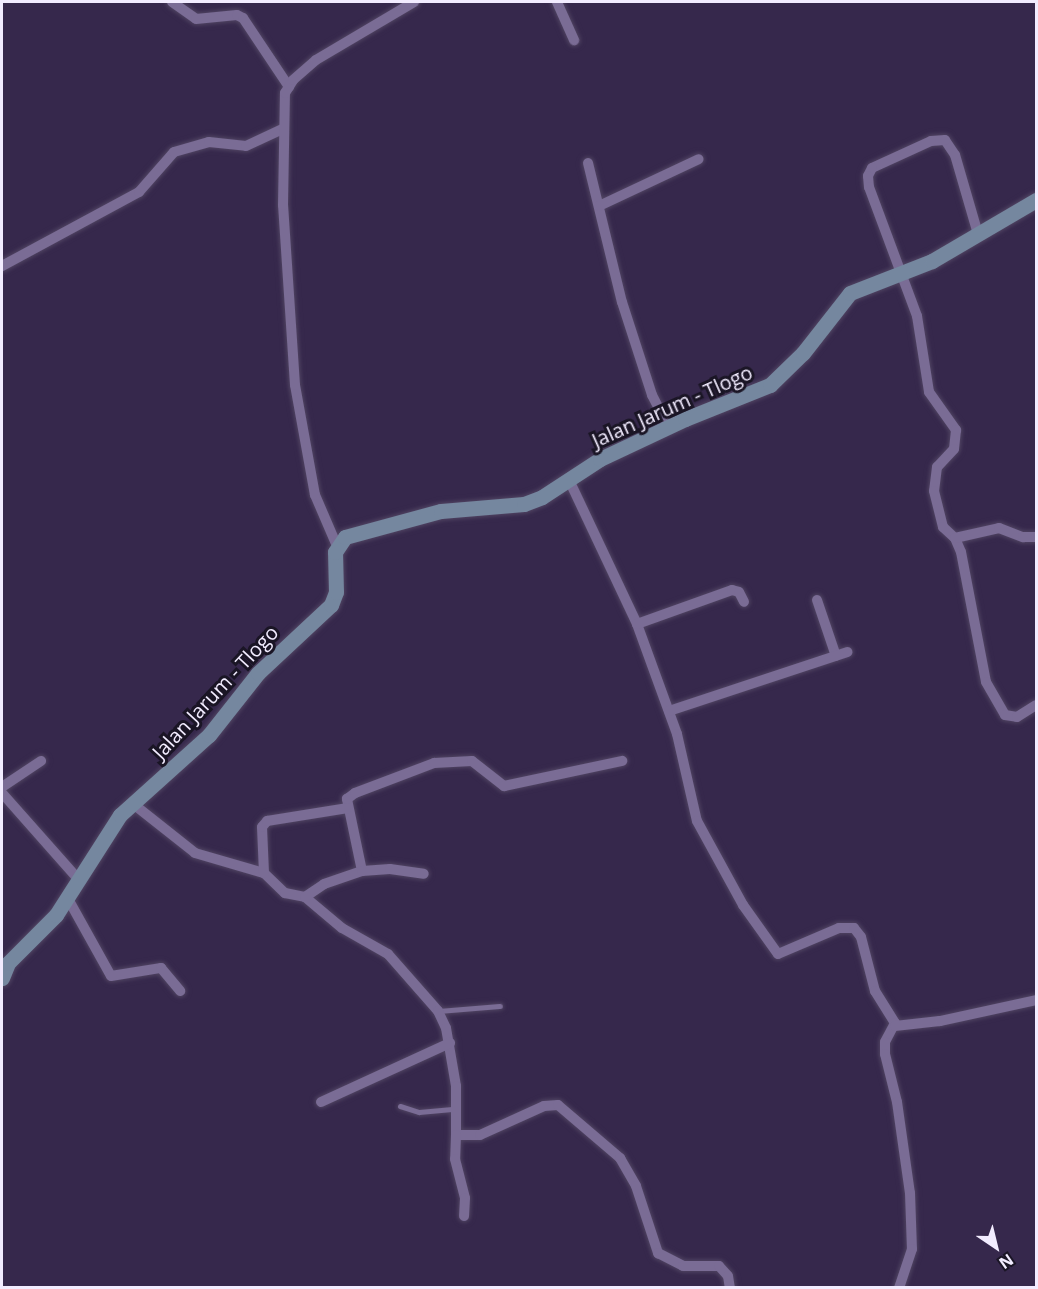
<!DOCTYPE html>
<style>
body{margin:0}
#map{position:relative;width:1038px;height:1289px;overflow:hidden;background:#36284c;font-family:"Open Sans",sans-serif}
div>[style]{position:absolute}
.roads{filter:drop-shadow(0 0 2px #504462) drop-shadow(0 0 2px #504462)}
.lane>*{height:5px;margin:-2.5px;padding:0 2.5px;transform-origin:2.5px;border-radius:2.5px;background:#7a6c95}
.street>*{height:10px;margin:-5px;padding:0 5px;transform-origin:5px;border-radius:5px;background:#7a6c95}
.secondary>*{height:15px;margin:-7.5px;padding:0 7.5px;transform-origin:7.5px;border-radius:7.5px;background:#75879f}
span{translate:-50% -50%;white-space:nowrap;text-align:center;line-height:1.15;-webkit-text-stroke:6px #1a1525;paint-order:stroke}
.street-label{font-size:20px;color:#f2ecff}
.frame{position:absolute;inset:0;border:3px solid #f2ecff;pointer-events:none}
.north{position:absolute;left:966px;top:1217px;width:60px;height:60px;-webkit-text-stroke:4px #1a1525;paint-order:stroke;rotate:145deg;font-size:16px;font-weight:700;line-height:24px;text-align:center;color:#f2ecff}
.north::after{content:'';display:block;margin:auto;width:21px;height:27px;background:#f2ecff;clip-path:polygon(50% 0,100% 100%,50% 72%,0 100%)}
</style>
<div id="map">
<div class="roads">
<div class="lane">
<i style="left:438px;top:1011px;width:62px;rotate:-4.6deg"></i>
<i style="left:400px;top:1106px;width:20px;rotate:18deg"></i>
<i style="left:419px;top:1112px;width:36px;rotate:-5deg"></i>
</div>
<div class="street">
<i style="left:172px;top:2px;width:29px;rotate:35deg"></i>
<i style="left:196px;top:19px;width:41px;rotate:-5.6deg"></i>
<i style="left:237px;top:15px;width:7px;rotate:27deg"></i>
<i style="left:243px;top:18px;width:83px;rotate:56.3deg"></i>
<i style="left:557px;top:2px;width:42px;rotate:65.9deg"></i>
<i style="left:588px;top:163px;width:143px;rotate:76.3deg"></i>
<i style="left:622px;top:302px;width:98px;rotate:72.1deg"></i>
<i style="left:652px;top:395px;width:36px;rotate:63deg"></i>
<i style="left:599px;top:206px;width:110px;rotate:-25.2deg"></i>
<i style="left:978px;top:234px;width:82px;rotate:-106.2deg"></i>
<i style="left:955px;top:155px;width:18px;rotate:-124deg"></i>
<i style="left:945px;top:140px;width:14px;rotate:176deg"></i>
<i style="left:931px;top:141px;width:65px;rotate:155.4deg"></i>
<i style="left:872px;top:168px;width:9px;rotate:117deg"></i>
<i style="left:868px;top:176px;width:11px;rotate:85deg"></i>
<i style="left:869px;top:187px;width:138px;rotate:69.6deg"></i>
<i style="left:917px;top:316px;width:77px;rotate:81deg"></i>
<i style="left:929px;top:392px;width:47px;rotate:54.6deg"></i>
<i style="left:956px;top:430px;width:19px;rotate:96deg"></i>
<i style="left:954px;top:449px;width:25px;rotate:133deg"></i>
<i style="left:937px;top:467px;width:24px;rotate:97deg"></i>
<i style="left:934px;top:491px;width:37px;rotate:76deg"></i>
<i style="left:943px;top:527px;width:16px;rotate:43deg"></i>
<i style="left:955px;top:538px;width:15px;rotate:67deg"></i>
<i style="left:961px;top:552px;width:132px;rotate:79.1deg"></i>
<i style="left:986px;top:682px;width:38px;rotate:60deg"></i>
<i style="left:1005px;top:715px;width:12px;rotate:9deg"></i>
<i style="left:1017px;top:717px;width:22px;rotate:-32deg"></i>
<i style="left:2px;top:266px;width:156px;rotate:-28.4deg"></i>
<i style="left:139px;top:192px;width:53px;rotate:-48.8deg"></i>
<i style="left:174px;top:152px;width:36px;rotate:-16deg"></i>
<i style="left:209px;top:142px;width:37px;rotate:6deg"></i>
<i style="left:246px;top:146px;width:40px;rotate:-25deg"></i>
<i style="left:569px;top:480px;width:159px;rotate:64.7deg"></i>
<i style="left:637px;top:624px;width:117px;rotate:70deg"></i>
<i style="left:677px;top:734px;width:89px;rotate:77.1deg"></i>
<i style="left:697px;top:821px;width:96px;rotate:61.3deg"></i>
<i style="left:743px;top:905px;width:60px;rotate:54.5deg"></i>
<i style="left:778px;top:954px;width:66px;rotate:-23.1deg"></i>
<i style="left:839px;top:928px;width:15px"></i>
<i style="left:854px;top:928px;width:11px;rotate:52deg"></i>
<i style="left:861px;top:937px;width:56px;rotate:75.5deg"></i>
<i style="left:875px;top:991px;width:38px;rotate:58deg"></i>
<i style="left:895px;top:1023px;width:21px;rotate:118deg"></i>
<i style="left:885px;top:1042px;width:12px;rotate:90deg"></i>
<i style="left:885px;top:1054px;width:49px;rotate:76deg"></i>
<i style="left:897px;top:1102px;width:92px;rotate:81.9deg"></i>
<i style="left:910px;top:1193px;width:56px;rotate:88deg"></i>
<i style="left:912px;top:1249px;width:41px;rotate:108.4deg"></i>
<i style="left:955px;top:538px;width:45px;rotate:-12.8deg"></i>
<i style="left:999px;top:528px;width:26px;rotate:21deg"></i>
<i style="left:1023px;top:537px;width:13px"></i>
<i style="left:337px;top:546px;width:56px;rotate:-113.3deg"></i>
<i style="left:315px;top:495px;width:112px;rotate:-100.3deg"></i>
<i style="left:295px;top:385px;width:180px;rotate:-93.8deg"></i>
<i style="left:283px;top:205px;width:112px;rotate:-89deg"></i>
<i style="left:285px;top:93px;width:15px;rotate:-58deg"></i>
<i style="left:293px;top:80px;width:30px;rotate:-41deg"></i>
<i style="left:316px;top:60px;width:114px;rotate:-30.6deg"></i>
<i style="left:817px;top:600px;width:59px;rotate:71.3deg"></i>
<i style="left:637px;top:624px;width:101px;rotate:-19.7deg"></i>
<i style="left:732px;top:590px;width:7px;rotate:16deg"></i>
<i style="left:739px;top:592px;width:11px;rotate:63deg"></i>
<i style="left:669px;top:711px;width:188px;rotate:-18.3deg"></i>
<i style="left:2px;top:787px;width:47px;rotate:-33.7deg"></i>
<i style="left:2px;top:793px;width:115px;rotate:48.5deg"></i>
<i style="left:132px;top:803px;width:80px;rotate:38.4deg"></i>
<i style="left:195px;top:853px;width:72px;rotate:16.2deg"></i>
<i style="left:264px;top:873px;width:29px;rotate:44deg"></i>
<i style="left:285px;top:893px;width:20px;rotate:11deg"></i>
<i style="left:305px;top:897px;width:48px;rotate:40deg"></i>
<i style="left:342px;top:928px;width:53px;rotate:29.5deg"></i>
<i style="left:388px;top:954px;width:76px;rotate:48.7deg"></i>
<i style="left:438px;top:1011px;width:19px;rotate:65deg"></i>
<i style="left:446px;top:1028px;width:59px;rotate:80.2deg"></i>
<i style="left:456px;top:1086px;width:49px;rotate:90deg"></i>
<i style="left:456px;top:1135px;width:24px"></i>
<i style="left:480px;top:1135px;width:70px;rotate:-24.4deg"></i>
<i style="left:544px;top:1106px;width:14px;rotate:-4deg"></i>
<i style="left:558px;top:1105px;width:82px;rotate:40.5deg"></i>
<i style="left:620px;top:1158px;width:32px;rotate:60deg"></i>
<i style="left:636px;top:1186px;width:71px;rotate:71.8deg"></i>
<i style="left:658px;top:1253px;width:28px;rotate:27deg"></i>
<i style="left:683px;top:1266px;width:36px"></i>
<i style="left:719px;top:1266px;width:13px;rotate:48deg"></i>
<i style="left:728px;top:1276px;width:12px;rotate:81deg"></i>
<i style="left:362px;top:871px;width:74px;rotate:-101.8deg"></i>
<i style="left:347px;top:799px;width:10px;rotate:-37deg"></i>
<i style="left:355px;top:793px;width:85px;rotate:-20.8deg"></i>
<i style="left:434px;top:763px;width:38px;rotate:-3deg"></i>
<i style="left:472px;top:761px;width:41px;rotate:38deg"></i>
<i style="left:504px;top:786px;width:121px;rotate:-12deg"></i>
<i style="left:264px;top:873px;width:46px;rotate:-92.5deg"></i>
<i style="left:262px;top:827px;width:8px;rotate:-50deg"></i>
<i style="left:267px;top:821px;width:82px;rotate:-9.1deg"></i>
<i style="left:67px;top:897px;width:90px;rotate:60.9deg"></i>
<i style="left:111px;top:976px;width:51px;rotate:-9.1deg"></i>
<i style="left:161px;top:968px;width:30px;rotate:50deg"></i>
<i style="left:305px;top:897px;width:23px;rotate:-34deg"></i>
<i style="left:324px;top:884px;width:40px;rotate:-18.9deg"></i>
<i style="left:362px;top:871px;width:28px;rotate:-4deg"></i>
<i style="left:390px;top:869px;width:34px;rotate:8deg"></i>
<i style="left:895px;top:1026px;width:45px;rotate:-6.3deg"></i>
<i style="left:940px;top:1021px;width:98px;rotate:-12.3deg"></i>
<i style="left:321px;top:1102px;width:142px;rotate:-24.6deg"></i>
<i style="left:456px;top:1135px;width:24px;rotate:92deg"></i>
<i style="left:455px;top:1159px;width:40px;rotate:75.6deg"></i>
<i style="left:465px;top:1198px;width:18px;rotate:93deg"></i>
</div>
<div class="secondary">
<i style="left:2px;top:978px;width:16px;rotate:-68deg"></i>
<i style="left:8px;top:963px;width:68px;rotate:-45deg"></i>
<i style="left:56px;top:915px;width:119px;rotate:-57.4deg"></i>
<i style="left:120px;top:815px;width:120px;rotate:-42deg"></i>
<i style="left:209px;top:735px;width:79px;rotate:-51.7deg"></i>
<i style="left:258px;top:673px;width:100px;rotate:-43deg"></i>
<i style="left:331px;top:605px;width:14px;rotate:-69deg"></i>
<i style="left:336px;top:592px;width:40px;rotate:-91.4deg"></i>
<i style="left:335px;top:552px;width:18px;rotate:-56deg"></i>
<i style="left:345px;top:537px;width:99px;rotate:-15.2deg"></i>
<i style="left:441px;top:511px;width:83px;rotate:-4.8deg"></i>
<i style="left:524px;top:504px;width:19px;rotate:-21deg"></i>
<i style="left:542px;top:497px;width:69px;rotate:-33.2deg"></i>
<i style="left:600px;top:459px;width:94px;rotate:-25.2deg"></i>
<i style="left:685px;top:419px;width:92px;rotate:-21.8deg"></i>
<i style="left:770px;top:385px;width:46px;rotate:-44.1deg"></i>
<i style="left:803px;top:353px;width:76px;rotate:-51.9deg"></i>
<i style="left:850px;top:293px;width:88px;rotate:-21.3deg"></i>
<i style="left:932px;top:261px;width:121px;rotate:-30.4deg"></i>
</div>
</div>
<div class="street-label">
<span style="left:672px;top:406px;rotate:-24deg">Jalan Jarum - Tlogo</span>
<span style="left:215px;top:692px;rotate:-47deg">Jalan Jarum - Tlogo</span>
</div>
<div class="frame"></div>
<div class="north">N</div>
</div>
